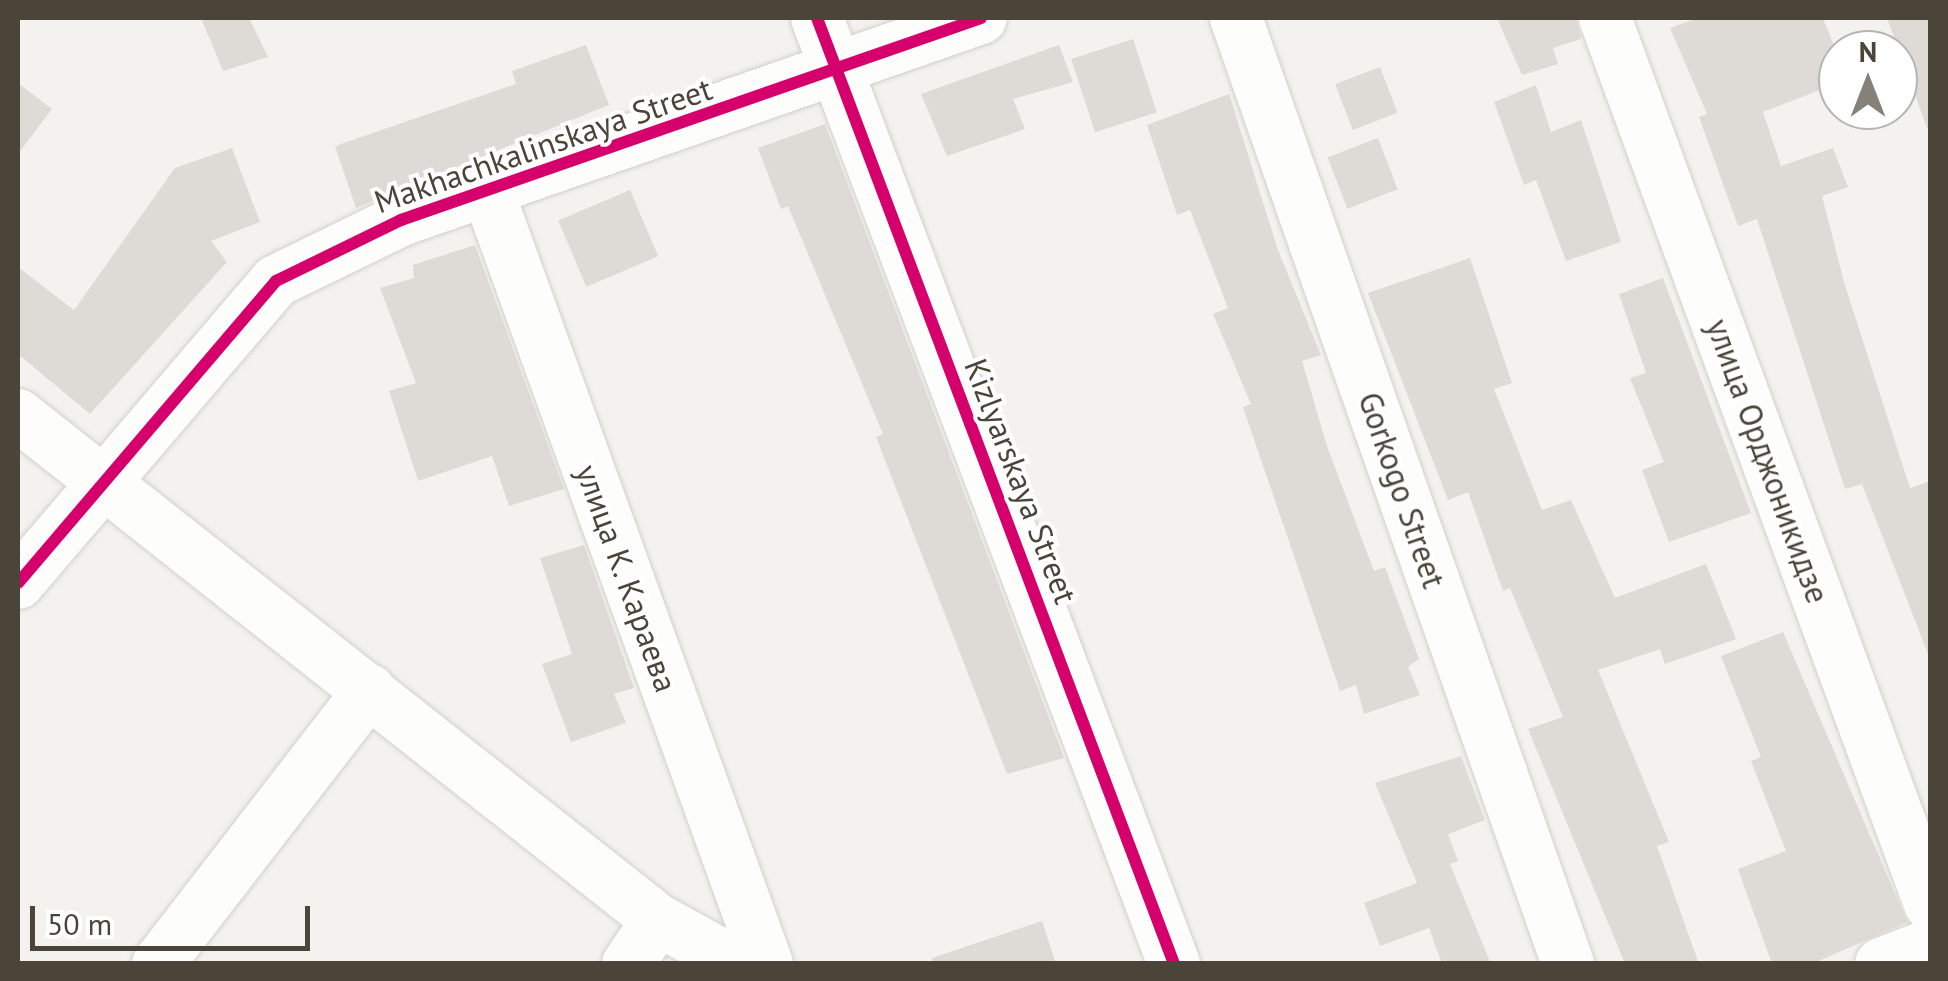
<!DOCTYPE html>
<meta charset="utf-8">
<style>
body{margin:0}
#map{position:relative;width:1948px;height:981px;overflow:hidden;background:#f4f2ee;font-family:"PT Sans",sans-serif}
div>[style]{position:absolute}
.building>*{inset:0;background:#dedbd6;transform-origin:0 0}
.roads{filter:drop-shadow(0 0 2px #d2d0cb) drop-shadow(0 0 2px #d2d0cb)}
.minor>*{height:52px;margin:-26px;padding:0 26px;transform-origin:26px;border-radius:26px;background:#fdfdfc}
.cycleway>*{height:12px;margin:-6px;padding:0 6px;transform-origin:6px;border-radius:6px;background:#d6006c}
span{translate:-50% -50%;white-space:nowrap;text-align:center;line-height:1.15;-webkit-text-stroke:8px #fff;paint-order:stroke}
.street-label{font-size:32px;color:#4b4439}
.frame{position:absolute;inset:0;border:20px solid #4b4439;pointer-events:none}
.north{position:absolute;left:1818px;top:30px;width:100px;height:100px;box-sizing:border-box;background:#fff;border:2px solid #b7b4b0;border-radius:50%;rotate:0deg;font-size:28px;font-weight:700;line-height:40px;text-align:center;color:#4b4439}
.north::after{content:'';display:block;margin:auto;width:35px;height:45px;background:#868178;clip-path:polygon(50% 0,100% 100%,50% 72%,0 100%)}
.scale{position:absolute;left:30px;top:906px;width:280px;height:45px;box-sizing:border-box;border:5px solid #4b4439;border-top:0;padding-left:12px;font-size:30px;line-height:35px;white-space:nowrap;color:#4b4439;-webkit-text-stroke:8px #fff;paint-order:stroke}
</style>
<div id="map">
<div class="building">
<i style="clip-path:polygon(201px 18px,249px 18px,268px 57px,223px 71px)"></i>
<i style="clip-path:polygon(1497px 18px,1576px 18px,1581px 39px,1553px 48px,1558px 64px,1522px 75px)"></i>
<i style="clip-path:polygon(1698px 18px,1823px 18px,1838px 56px,1838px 83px,1763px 112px,1781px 166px,1833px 148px,1848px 187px,1822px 196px,1844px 282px,1910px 488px,1930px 481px,1930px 659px,1862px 484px,1845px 489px,1757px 219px,1738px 226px,1699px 117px,1707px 114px,1670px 28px)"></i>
<i style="clip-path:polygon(1887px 18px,1930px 18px,1930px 127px,1927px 128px)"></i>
<i style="left:1133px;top:39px;width:77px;height:65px;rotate:72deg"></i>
<i style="clip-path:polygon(586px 45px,609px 105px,356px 208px,335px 146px,516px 84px,512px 71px)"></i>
<i style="clip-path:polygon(1059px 45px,1073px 82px,1013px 99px,1025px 129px,947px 156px,921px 94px)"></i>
<i style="left:1380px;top:67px;width:49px;height:48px;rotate:69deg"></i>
<i style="clip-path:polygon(18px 83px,52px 109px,18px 154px)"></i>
<i style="clip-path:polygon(1536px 85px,1551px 132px,1581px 120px,1621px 242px,1566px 261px,1536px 180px,1524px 185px,1494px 102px)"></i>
<i style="clip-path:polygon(1229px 94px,1278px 250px,1321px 355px,1302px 361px,1327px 446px,1374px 571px,1385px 567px,1419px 659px,1408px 667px,1420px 695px,1364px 714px,1356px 685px,1340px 691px,1243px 407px,1251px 404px,1213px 314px,1228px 308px,1190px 210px,1177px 215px,1147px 125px)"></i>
<i style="clip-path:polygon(825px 124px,1064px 758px,1007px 774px,876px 437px,883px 434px,788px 206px,781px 209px,758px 148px)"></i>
<i style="left:1378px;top:138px;width:55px;height:54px;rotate:69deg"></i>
<i style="clip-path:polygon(232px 148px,260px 222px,211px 241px,227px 262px,90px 414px,18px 354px,18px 267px,74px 310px,175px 168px)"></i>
<i style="left:630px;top:190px;width:72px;height:78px;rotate:67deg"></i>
<i style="clip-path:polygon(475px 245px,564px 489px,509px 506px,492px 456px,418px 481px,389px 391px,416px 383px,380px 288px,414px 278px,413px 265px)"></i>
<i style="clip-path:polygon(1470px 258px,1512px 383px,1494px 389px,1542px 510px,1571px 500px,1615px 598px,1706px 564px,1736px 639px,1665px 664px,1660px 649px,1598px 670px,1669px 842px,1657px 846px,1699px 964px,1625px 964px,1528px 729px,1563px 717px,1510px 588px,1503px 591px,1468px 492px,1448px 500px,1368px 293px)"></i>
<i style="clip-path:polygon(1663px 278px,1751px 513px,1669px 542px,1642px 470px,1664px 462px,1630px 378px,1646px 373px,1619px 294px)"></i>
<i style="clip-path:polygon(584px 545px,634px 688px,614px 694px,626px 723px,571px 742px,542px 664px,572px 654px,540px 558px)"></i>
<i style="clip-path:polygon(1783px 632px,1907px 922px,1812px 964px,1772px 964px,1738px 869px,1786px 851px,1751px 761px,1761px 757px,1721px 656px)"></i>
<i style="clip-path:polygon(1461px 756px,1485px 820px,1448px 834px,1458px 861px,1450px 864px,1491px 964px,1442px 964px,1429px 928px,1380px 946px,1364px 903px,1417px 883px,1375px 783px)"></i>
<i style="clip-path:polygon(1042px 921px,1056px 964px,933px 964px,932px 958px)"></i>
</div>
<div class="roads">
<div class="minor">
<i style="left:817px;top:18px;width:1011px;rotate:69.32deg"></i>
<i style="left:1236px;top:18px;width:1003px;rotate:70.66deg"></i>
<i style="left:1605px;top:18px;width:944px;rotate:69.86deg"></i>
<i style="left:488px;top:192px;width:821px;rotate:70.13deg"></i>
<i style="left:18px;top:415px;width:815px;rotate:38.28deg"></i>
<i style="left:658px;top:920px;width:91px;rotate:28.8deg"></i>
<i style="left:18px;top:583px;width:397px;rotate:-49.5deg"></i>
<i style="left:276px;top:281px;width:139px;rotate:-26deg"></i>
<i style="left:401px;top:220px;width:614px;rotate:-19.2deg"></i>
<i style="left:158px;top:964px;width:346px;rotate:-52.3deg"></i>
<i style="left:628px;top:964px;width:53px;rotate:-55.7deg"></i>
<i style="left:1881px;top:964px;width:53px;rotate:-21.2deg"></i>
</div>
</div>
<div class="cycleway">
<i style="left:817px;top:18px;width:1011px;rotate:69.32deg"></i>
<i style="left:18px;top:583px;width:397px;rotate:-49.5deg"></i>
<i style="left:276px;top:281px;width:139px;rotate:-26deg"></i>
<i style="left:401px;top:220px;width:614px;rotate:-19.2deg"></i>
</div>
<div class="street-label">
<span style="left:543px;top:145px;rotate:-19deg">Makhachkalinskaya Street</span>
<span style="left:1768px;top:461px;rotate:70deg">улица Орджоникидзе</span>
<span style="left:1021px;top:481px;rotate:69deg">Kizlyarskaya Street</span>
<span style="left:1402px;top:490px;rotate:71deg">Gorkogo Street</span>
<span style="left:627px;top:578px;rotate:70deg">улица К. Караева</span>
</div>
<div class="frame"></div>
<div class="north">N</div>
<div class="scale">50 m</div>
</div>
